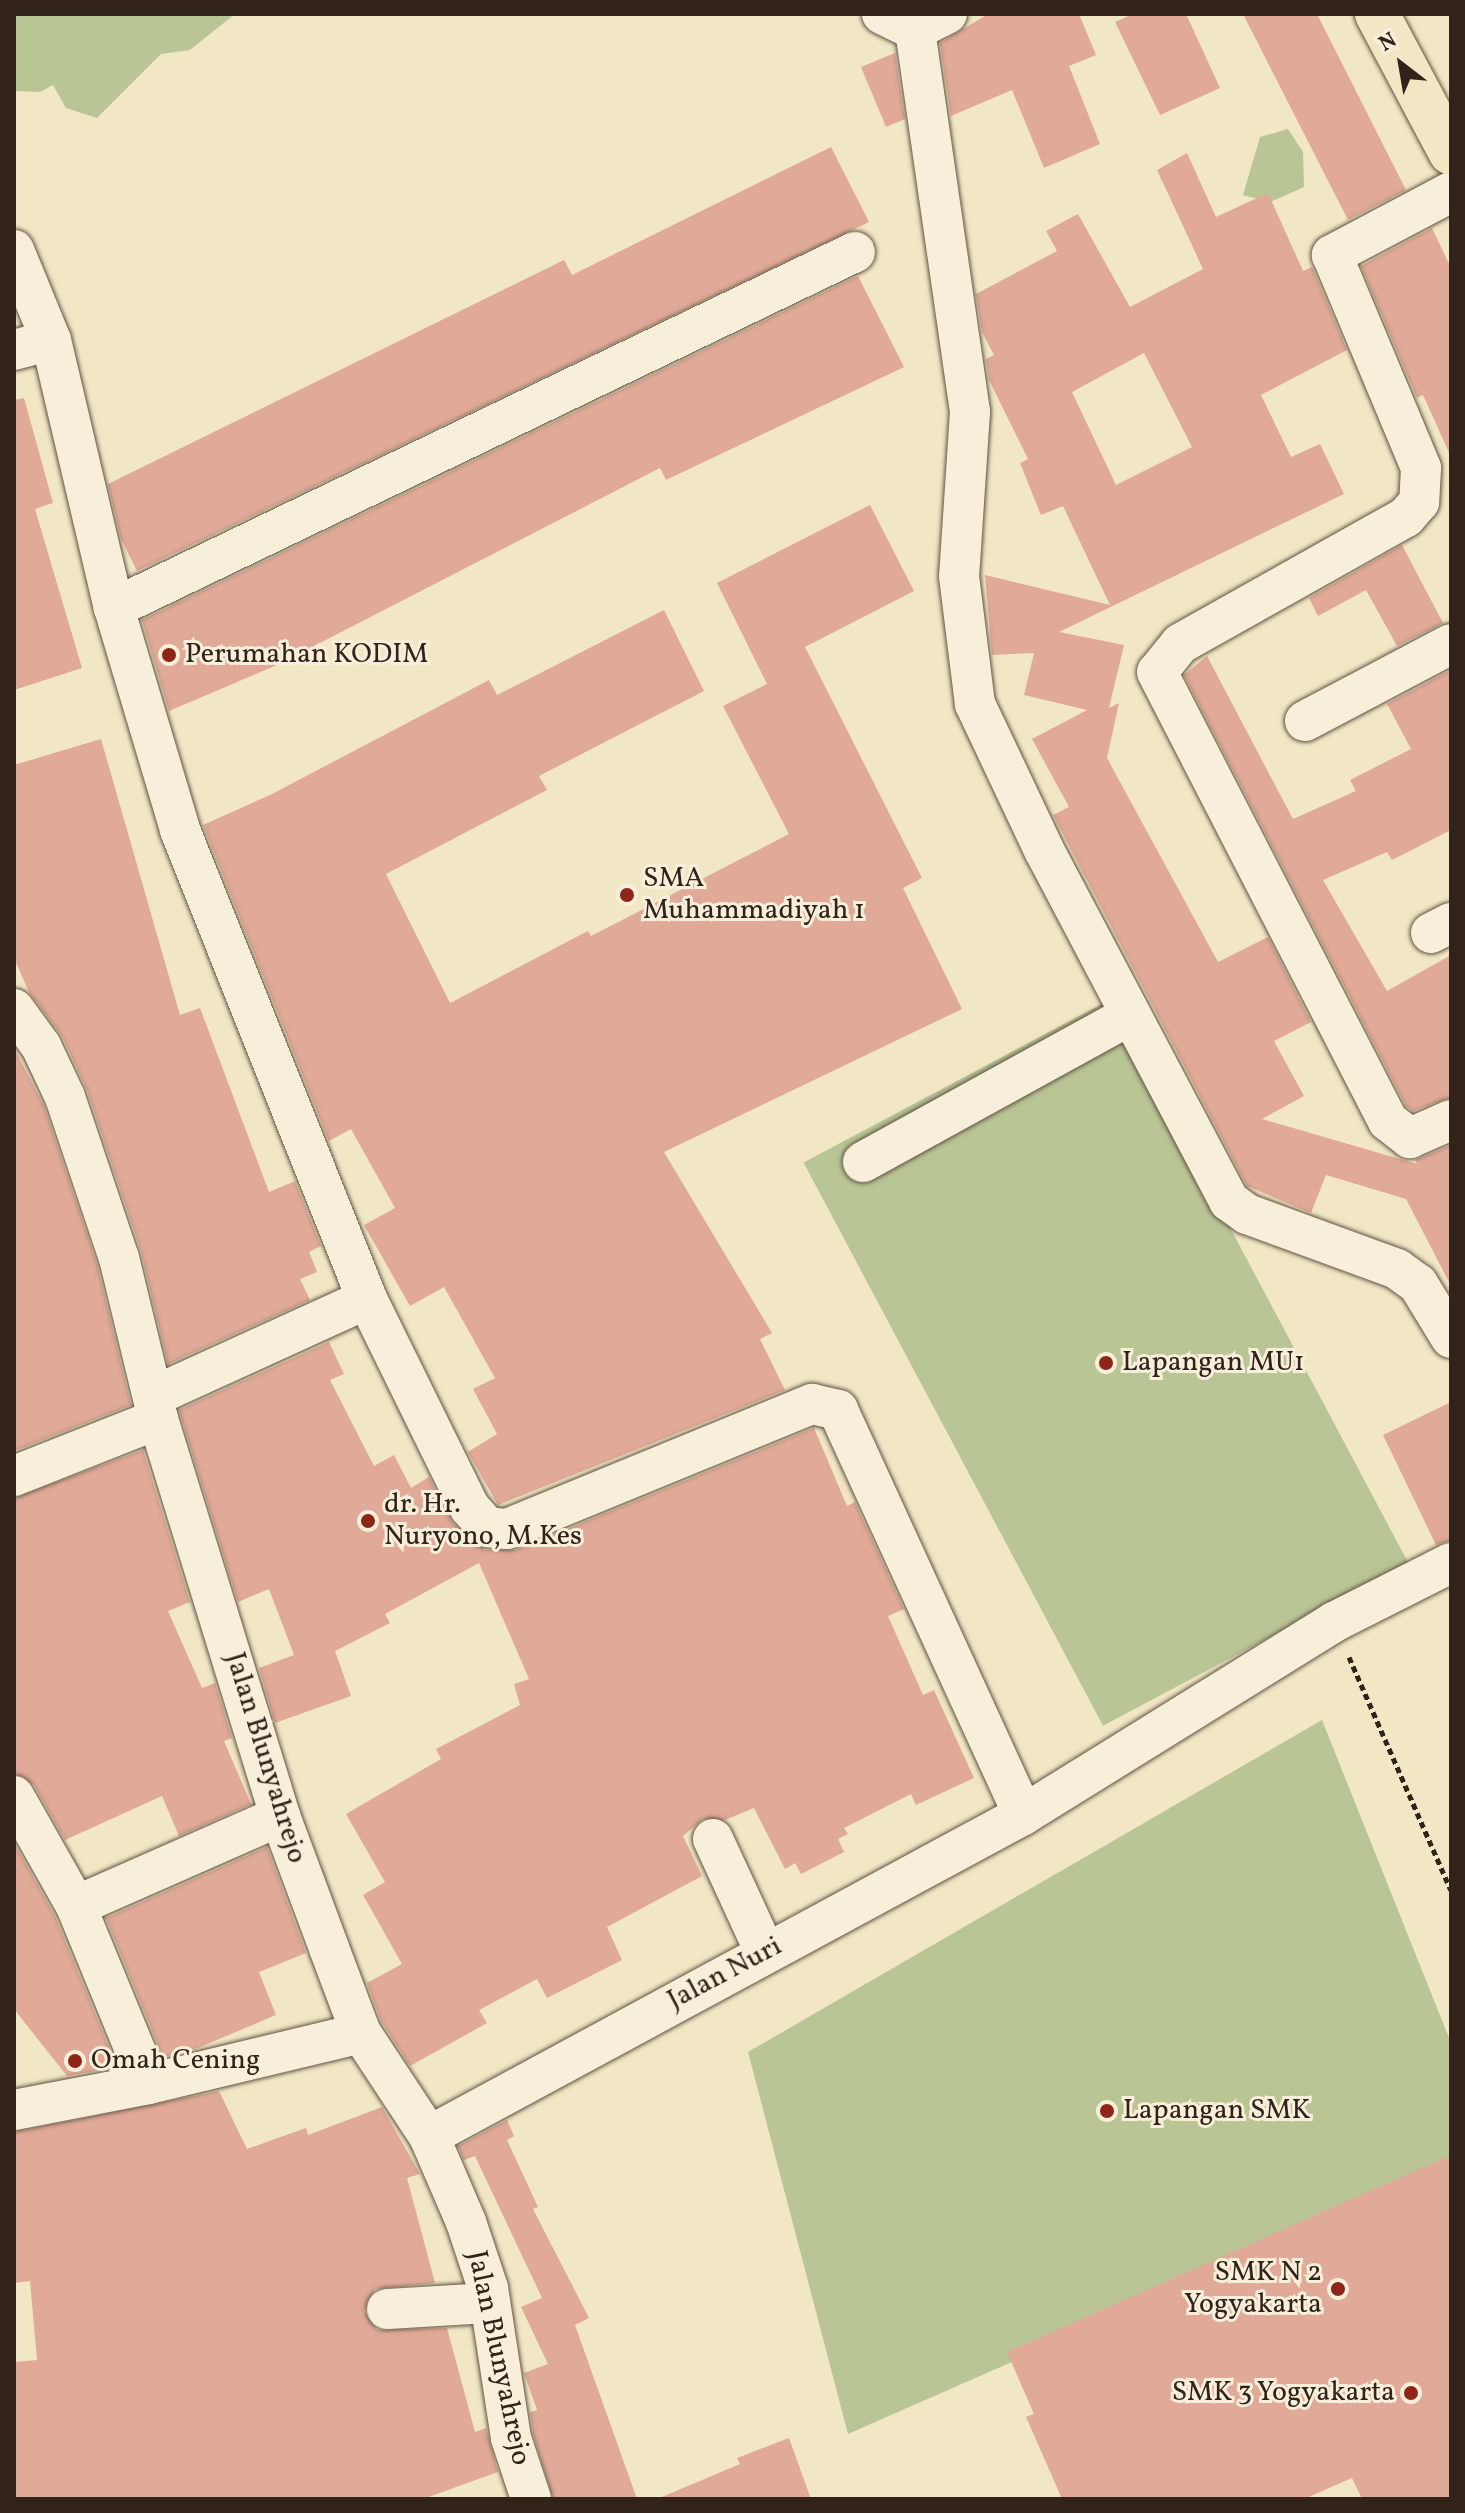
<!DOCTYPE html>
<style>
body{margin:0}
#map{position:relative;width:1465px;height:2513px;overflow:hidden;background:#f2e7c4;font-family:Vollkorn,serif}
div>[style]{position:absolute}
.green>*{inset:0;background:#b9c595;transform-origin:0 0}
.building>*{inset:0;background:#e1a997}
.path>*{height:5px;margin-top:-2.5px;transform-origin:0;background:repeating-linear-gradient(90deg,#31221a 0 6px,transparent 0 10px)}
.roads{filter:drop-shadow(0 0 2px #615344) drop-shadow(0 0 2px #615344)}
.minor>*{height:40px;margin:-20px;padding:0 20px;transform-origin:20px;border-radius:20px;background:#f7efd9}
.major>*{height:44px;margin:-22px;padding:0 22px;transform-origin:22px;border-radius:22px;background:#f2e7c4}
.dots>*{width:22px;height:22px;translate:-50% -50%;box-sizing:border-box;border:4px solid #f7efd9;border-radius:50%}
span{translate:-50% -50%;white-space:nowrap;text-align:center;line-height:1.15;-webkit-text-stroke:6px #f7efd9;paint-order:stroke}
.poi-label{font-size:28px;color:#31221a}
.left{translate:0 -50%;text-align:left}
.right{translate:-100% -50%;text-align:right}
.street-label{font-size:28px;color:#31221a}
.frame{position:absolute;inset:0;border:16px solid #31221a;pointer-events:none}
.north{position:absolute;left:1361px;top:24px;width:80px;height:80px;-webkit-text-stroke:6px #f7efd9;paint-order:stroke;rotate:329deg;font-size:22px;font-weight:700;line-height:32px;text-align:center;color:#31221a}
.north::after{content:'';display:block;margin:auto;width:28px;height:36px;background:#31221a;clip-path:polygon(50% 0,100% 100%,50% 72%,0 100%)}
</style>
<div id="map">
<div class="green">
<i style="clip-path:polygon(14px 14px,235px 14px,190px 50px,161px 54px,97px 118px,66px 108px,53px 85px,40px 92px,14px 91px)"></i>
<i style="clip-path:polygon(1288px 129px,1303px 152px,1304px 187px,1270px 202px,1243px 195px,1260px 137px)"></i>
<i style="left:1109px;top:1000px;width:638px;height:346px;rotate:62deg"></i>
<i style="clip-path:polygon(1322px 1720px,1451px 2043px,1451px 2169px,848px 2434px,748px 2052px)"></i>
</div>
<div class="building">
<i style="clip-path:polygon(988px 14px,1079px 14px,1096px 55px,1069px 66px,1100px 144px,1044px 168px,1012px 90px,951px 116px,940px 43px)"></i>
<i style="clip-path:polygon(1133px 14px,1186px 14px,1220px 88px,1160px 115px,1115px 22px)"></i>
<i style="clip-path:polygon(1243px 14px,1317px 14px,1406px 190px,1348px 220px)"></i>
<i style="clip-path:polygon(895px 53px,905px 119px,886px 127px,861px 67px)"></i>
<i style="clip-path:polygon(831px 147px,869px 222px,137px 571px,121px 539px,108px 484px,564px 260px,572px 275px)"></i>
<i style="clip-path:polygon(evenodd,1187px 153px,1216px 217px,1268px 193px,1303px 271px,1312px 267px,1347px 350px,1261px 395px,1291px 457px,1320px 444px,1344px 494px,1059px 632px,1124px 645px,1109px 708px,1119px 703px,1107px 758px,1218px 962px,1268px 937px,1311px 1022px,1274px 1041px,1304px 1096px,1262px 1119px,1417px 1164px,1415px 1160px,1451px 1145px,1451px 1286px,1406px 1199px,1326px 1175px,1311px 1213px,1247px 1186px,1053px 815px,1069px 807px,1032px 739px,1087px 710px,1024px 695px,1034px 653px,992px 655px,985px 575px,1110px 605px,1063px 506px,1041px 515px,1020px 463px,1028px 459px,989px 380px,986px 359px,994px 355px,982px 332px,976px 294px,1057px 251px,1046px 231px,1078px 214px,1130px 307px,1203px 269px,1157px 170px,1187px 153px,1144px 353px,1192px 447px,1116px 485px,1072px 392px,1144px 353px)"></i>
<i style="clip-path:polygon(1432px 228px,1451px 268px,1451px 457px,1423px 395px,1417px 398px,1361px 266px)"></i>
<i style="clip-path:polygon(858px 276px,904px 367px,666px 480px,660px 468px,277px 665px,169px 711px,142px 620px)"></i>
<i style="clip-path:polygon(24px 398px,53px 503px,35px 509px,82px 668px,14px 690px,14px 400px)"></i>
<i style="clip-path:polygon(870px 505px,914px 591px,805px 647px,922px 878px,903px 888px,962px 1009px,664px 1152px,772px 1333px,760px 1339px,785px 1390px,498px 1505px,468px 1452px,497px 1434px,473px 1389px,495px 1378px,444px 1287px,410px 1306px,364px 1225px,395px 1208px,351px 1129px,329px 1141px,203px 825px,272px 794px,489px 680px,497px 695px,664px 610px,704px 691px,539px 776px,547px 790px,386px 874px,450px 1003px,588px 931px,591px 936px,789px 834px,723px 706px,767px 684px,717px 583px)"></i>
<i style="clip-path:polygon(1402px 545px,1443px 623px,1397px 646px,1366px 590px,1318px 616px,1309px 598px)"></i>
<i style="clip-path:polygon(1207px 656px,1293px 819px,1356px 791px,1350px 780px,1411px 749px,1387px 704px,1451px 670px,1451px 830px,1392px 860px,1387px 852px,1323px 880px,1387px 991px,1451px 955px,1451px 1097px,1413px 1111px,1406px 1106px,1184px 675px)"></i>
<i style="clip-path:polygon(101px 739px,180px 1015px,200px 1008px,269px 1192px,295px 1181px,321px 1246px,309px 1252px,317px 1272px,300px 1279px,310px 1300px,168px 1364px,141px 1251px,87px 1090px,62px 1036px,29px 992px,14px 958px,14px 765px)"></i>
<i style="clip-path:polygon(14px 1048px,44px 1106px,97px 1264px,131px 1405px,14px 1451px)"></i>
<i style="clip-path:polygon(329px 1342px,344px 1374px,330px 1380px,374px 1466px,394px 1455px,411px 1488px,429px 1477px,453px 1523px,485px 1550px,516px 1550px,814px 1428px,847px 1506px,855px 1502px,904px 1609px,888px 1616px,923px 1695px,934px 1690px,974px 1778px,916px 1805px,911px 1794px,844px 1828px,848px 1834px,838px 1839px,844px 1852px,801px 1874px,795px 1863px,785px 1869px,754px 1808px,725px 1820px,703px 1819px,683px 1836px,702px 1876px,607px 1927px,622px 1960px,547px 1998px,537px 1979px,479px 2010px,487px 2023px,410px 2066px,381px 2021px,367px 1983px,402px 1964px,363px 1895px,385px 1882px,346px 1814px,441px 1759px,436px 1749px,520px 1705px,514px 1684px,529px 1679px,479px 1563px,385px 1614px,390px 1623px,335px 1651px,351px 1696px,275px 1723px,259px 1668px,294px 1655px,269px 1589px,238px 1602px,179px 1410px)"></i>
<i style="clip-path:polygon(1451px 1402px,1451px 1540px,1436px 1545px,1383px 1435px)"></i>
<i style="clip-path:polygon(143px 1450px,190px 1602px,168px 1611px,202px 1688px,215px 1683px,232px 1738px,224px 1741px,251px 1804px,179px 1836px,162px 1796px,65px 1840px,34px 1785px,14px 1773px,14px 1498px)"></i>
<i style="clip-path:polygon(14px 1843px,55px 1916px,117px 2067px,67px 2076px,14px 2009px)"></i>
<i style="clip-path:polygon(267px 1847px,306px 1953px,259px 1972px,276px 2015px,198px 2048px,163px 2057px,106px 1918px)"></i>
<i style="clip-path:polygon(219px 2091px,247px 2149px,306px 2128px,308px 2135px,382px 2107px,420px 2174px,407px 2178px,435px 2283px,375px 2289px,364px 2311px,377px 2330px,447px 2328px,475px 2432px,486px 2428px,498px 2472px,423px 2499px,14px 2499px,14px 2362px,37px 2360px,30px 2281px,14px 2283px,14px 2132px)"></i>
<i style="clip-path:polygon(507px 2120px,514px 2136px,507px 2140px,538px 2207px,533px 2209px,589px 2318px,575px 2325px,637px 2499px,553px 2499px,533px 2433px,530px 2412px,537px 2410px,524px 2373px,548px 2364px,521px 2307px,542px 2298px,475px 2156px,464px 2160px,458px 2146px)"></i>
<i style="clip-path:polygon(1451px 2155px,1451px 2499px,1362px 2499px,1352px 2478px,1304px 2499px,1062px 2499px,1026px 2417px,1034px 2414px,1007px 2352px)"></i>
<i style="clip-path:polygon(789px 2438px,811px 2499px,657px 2499px,740px 2464px,737px 2458px)"></i>
</div>
<div class="path">
<i style="left:1349px;top:1657px;width:254px;rotate:66.4deg"></i>
</div>
<div class="roads">
<div class="minor">
<i style="left:882px;top:14px;width:37px;rotate:26deg"></i>
<i style="left:915px;top:30px;width:36px;rotate:-27deg"></i>
<i style="left:915px;top:30px;width:386px;rotate:81.8deg"></i>
<i style="left:970px;top:412px;width:164px;rotate:93.8deg"></i>
<i style="left:959px;top:576px;width:129px;rotate:82.9deg"></i>
<i style="left:975px;top:704px;width:161px;rotate:64.7deg"></i>
<i style="left:1044px;top:850px;width:397px;rotate:62.2deg"></i>
<i style="left:1229px;top:1201px;width:22px;rotate:36deg"></i>
<i style="left:1247px;top:1214px;width:160px;rotate:20.1deg"></i>
<i style="left:1397px;top:1269px;width:26px;rotate:36deg"></i>
<i style="left:1418px;top:1284px;width:63px;rotate:58.6deg"></i>
<i style="left:1451px;top:192px;width:135px;rotate:152.1deg"></i>
<i style="left:1332px;top:255px;width:231px;rotate:67.3deg"></i>
<i style="left:1421px;top:468px;width:34px;rotate:93deg"></i>
<i style="left:1419px;top:502px;width:20px;rotate:131deg"></i>
<i style="left:1406px;top:517px;width:259px;rotate:150.7deg"></i>
<i style="left:1180px;top:644px;width:36px;rotate:129deg"></i>
<i style="left:1157px;top:672px;width:505px;rotate:62.78deg"></i>
<i style="left:1388px;top:1121px;width:28px;rotate:38deg"></i>
<i style="left:1410px;top:1138px;width:45px;rotate:-23.7deg"></i>
<i style="left:14px;top:250px;width:97px;rotate:67.7deg"></i>
<i style="left:51px;top:340px;width:275px;rotate:76.8deg"></i>
<i style="left:114px;top:608px;width:232px;rotate:73.4deg"></i>
<i style="left:180px;top:830px;width:505px;rotate:68.26deg"></i>
<i style="left:367px;top:1299px;width:233px;rotate:63.8deg"></i>
<i style="left:470px;top:1508px;width:25px;rotate:48deg"></i>
<i style="left:487px;top:1527px;width:20px;rotate:6deg"></i>
<i style="left:507px;top:1529px;width:330px;rotate:-22.3deg"></i>
<i style="left:812px;top:1404px;width:27px;rotate:13deg"></i>
<i style="left:838px;top:1410px;width:445px;rotate:65.4deg"></i>
<i style="left:14px;top:350px;width:38px;rotate:-15deg"></i>
<i style="left:114px;top:608px;width:822px;rotate:-25.66deg"></i>
<i style="left:1305px;top:721px;width:165px;rotate:-27.8deg"></i>
<i style="left:1431px;top:933px;width:22px;rotate:-27deg"></i>
<i style="left:14px;top:1009px;width:46px;rotate:53.9deg"></i>
<i style="left:41px;top:1046px;width:56px;rotate:64.8deg"></i>
<i style="left:65px;top:1097px;width:170px;rotate:71.5deg"></i>
<i style="left:119px;top:1258px;width:166px;rotate:76.4deg"></i>
<i style="left:158px;top:1419px;width:415px;rotate:72.9deg"></i>
<i style="left:280px;top:1816px;width:141px;rotate:69.6deg"></i>
<i style="left:329px;top:1948px;width:91px;rotate:69.4deg"></i>
<i style="left:361px;top:2033px;width:123px;rotate:56.6deg"></i>
<i style="left:429px;top:2136px;width:94px;rotate:66.7deg"></i>
<i style="left:466px;top:2222px;width:70px;rotate:71.6deg"></i>
<i style="left:488px;top:2288px;width:152px;rotate:81.3deg"></i>
<i style="left:511px;top:2438px;width:64px;rotate:71.8deg"></i>
<i style="left:863px;top:1162px;width:303px;rotate:-28.8deg"></i>
<i style="left:154px;top:1396px;width:234px;rotate:-24.5deg"></i>
<i style="left:14px;top:1476px;width:155px;rotate:-21.6deg"></i>
<i style="left:14px;top:1796px;width:126px;rotate:60.6deg"></i>
<i style="left:76px;top:1906px;width:192px;rotate:67.7deg"></i>
<i style="left:713px;top:1839px;width:124px;rotate:65.3deg"></i>
<i style="left:76px;top:1906px;width:223px;rotate:-23.8deg"></i>
<i style="left:14px;top:2110px;width:137px;rotate:-10.9deg"></i>
<i style="left:149px;top:2084px;width:218px;rotate:-13.5deg"></i>
<i style="left:429px;top:2136px;width:675px;rotate:-28.39deg"></i>
<i style="left:1023px;top:1815px;width:366px;rotate:-31.8deg"></i>
<i style="left:1334px;top:1622px;width:131px;rotate:-26.8deg"></i>
<i style="left:387px;top:2309px;width:102px;rotate:-3.4deg"></i>
</div>
<div class="major">
<i style="left:1377px;top:14px;width:157px;rotate:62deg"></i>
</div>
</div>
<div class="dots">
<i style="left:169px;top:655px;background:#8f2418"></i>
<i style="left:627px;top:895px;background:#8f2418"></i>
<i style="left:1106px;top:1363px;background:#8f2418"></i>
<i style="left:368px;top:1521px;background:#8f2418"></i>
<i style="left:75px;top:2061px;background:#8f2418"></i>
<i style="left:1107px;top:2111px;background:#8f2418"></i>
<i style="left:1338px;top:2289px;background:#8f2418"></i>
<i style="left:1411px;top:2393px;background:#8f2418"></i>
</div>
<div class="poi-label">
<span class="left" style="left:185px;top:655px">Perumahan KODIM</span>
<span class="left" style="left:643px;top:895px">SMA<br>Muhammadiyah 1</span>
<span class="left" style="left:1122px;top:1363px">Lapangan MU1</span>
<span class="left" style="left:384px;top:1521px">dr. Hr.<br>Nuryono, M.Kes</span>
<span class="left" style="left:91px;top:2061px">Omah Cening</span>
<span class="left" style="left:1123px;top:2111px">Lapangan SMK</span>
<span class="right" style="left:1322px;top:2289px">SMK N 2<br>Yogyakarta</span>
<span class="right" style="left:1395px;top:2393px">SMK 3 Yogyakarta</span>
</div>
<div class="street-label">
<span style="left:265px;top:1758px;rotate:73deg">Jalan Blunyahrejo</span>
<span style="left:725px;top:1974px;rotate:-28deg">Jalan Nuri</span>
<span style="left:498px;top:2358px;rotate:78deg">Jalan Blunyahrejo</span>
</div>
<div class="frame"></div>
<div class="north">N</div>
</div>
